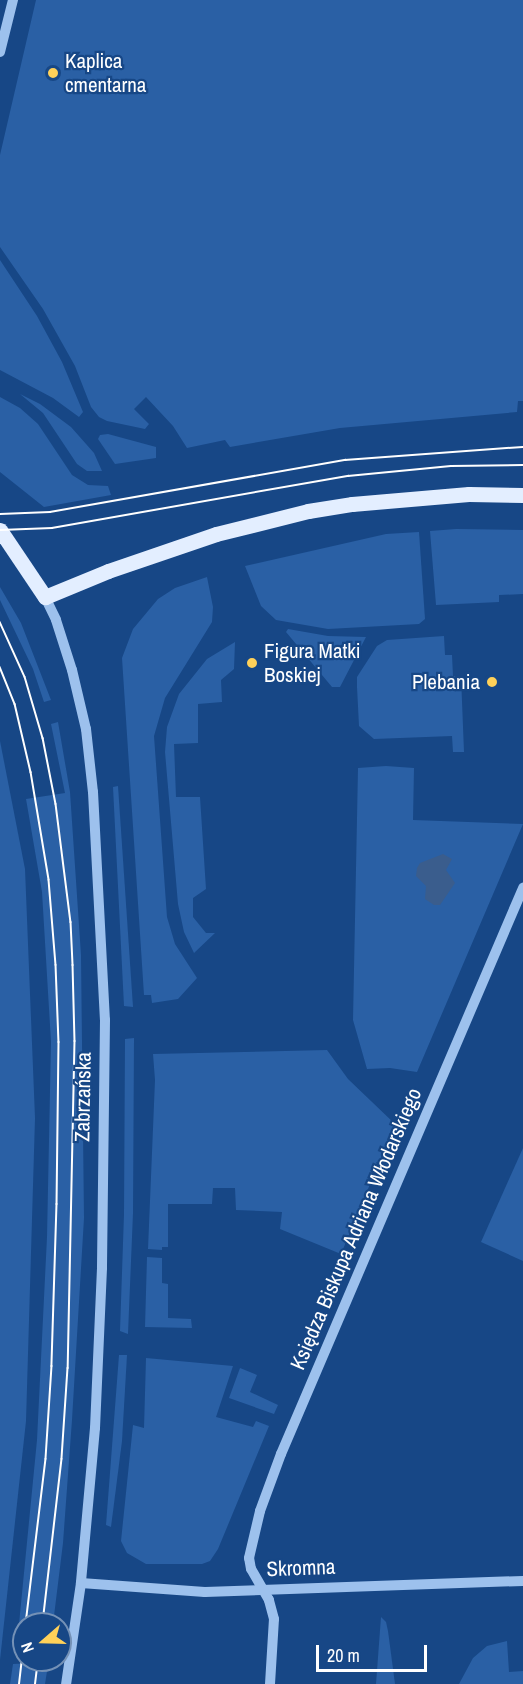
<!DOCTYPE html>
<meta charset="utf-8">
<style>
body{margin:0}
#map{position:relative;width:523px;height:1684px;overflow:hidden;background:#174786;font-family:"Archivo Narrow",sans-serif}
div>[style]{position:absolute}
.green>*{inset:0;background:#2a60a5}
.water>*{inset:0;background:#3a5d8d}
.minor>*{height:10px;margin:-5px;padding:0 5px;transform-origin:5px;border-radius:5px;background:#9dc1ed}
.major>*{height:15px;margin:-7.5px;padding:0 7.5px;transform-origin:7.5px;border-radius:7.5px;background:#e3eeff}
.tram>*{height:1.5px;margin:-0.75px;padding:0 0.75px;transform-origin:0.75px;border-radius:0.75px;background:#fff}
.dots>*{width:16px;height:16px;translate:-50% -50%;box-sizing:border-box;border:3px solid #174786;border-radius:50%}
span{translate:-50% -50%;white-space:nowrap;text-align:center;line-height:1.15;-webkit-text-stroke:4.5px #174786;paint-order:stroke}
.poi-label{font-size:21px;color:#fff}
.left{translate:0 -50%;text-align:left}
.right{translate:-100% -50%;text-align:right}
.street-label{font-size:21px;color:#fff}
.north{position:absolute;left:12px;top:1612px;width:60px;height:60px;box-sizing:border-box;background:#174786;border:2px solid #7491b6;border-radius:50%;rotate:250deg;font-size:16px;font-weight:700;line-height:24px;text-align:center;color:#fff}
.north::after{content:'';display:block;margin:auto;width:21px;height:27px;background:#ffd159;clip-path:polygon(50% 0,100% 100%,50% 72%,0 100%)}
.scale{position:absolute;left:316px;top:1645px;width:111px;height:27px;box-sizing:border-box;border:3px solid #fff;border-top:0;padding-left:8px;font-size:18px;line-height:21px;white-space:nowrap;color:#fff;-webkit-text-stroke:4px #174786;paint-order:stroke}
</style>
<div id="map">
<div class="green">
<i style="clip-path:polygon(36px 0,523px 0,523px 401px,518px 401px,517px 412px,340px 428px,230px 447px,225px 440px,187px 448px,173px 426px,146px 397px,134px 409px,149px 424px,145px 429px,107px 421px,99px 417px,91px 407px,75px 366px,43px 309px,0 247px,0 155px)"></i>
<i style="clip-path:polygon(0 260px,37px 316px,62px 362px,83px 412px,79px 417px,53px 398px,0 370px)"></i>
<i style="clip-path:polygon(20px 394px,40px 404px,71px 427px,94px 453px,102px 471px,87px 471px,77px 464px,43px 413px)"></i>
<i style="clip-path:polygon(0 397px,20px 408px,38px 424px,72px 475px,88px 485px,108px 486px,111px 495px,44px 507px,0 472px)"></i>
<i style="clip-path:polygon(108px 434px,156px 447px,156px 458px,115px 464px,98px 439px,100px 435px)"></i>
<i style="clip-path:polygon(456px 529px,523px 530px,523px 594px,499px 595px,499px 602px,436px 605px,430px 531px)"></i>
<i style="clip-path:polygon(419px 532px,425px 619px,419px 624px,328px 629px,276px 620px,261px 606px,245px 566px,386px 534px)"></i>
<i style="clip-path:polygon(207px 577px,213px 607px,212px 622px,165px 698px,154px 736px,167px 917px,175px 944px,197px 978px,178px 999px,152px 1003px,151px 995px,144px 995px,122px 658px,133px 629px,158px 599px,175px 588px)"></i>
<i style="clip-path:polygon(0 587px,21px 623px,51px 700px,44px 702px,33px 669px,0 600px)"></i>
<i style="clip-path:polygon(288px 629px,328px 636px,366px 637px,340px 687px,332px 687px,286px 632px)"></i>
<i style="clip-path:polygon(444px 636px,445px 655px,452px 655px,453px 676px,461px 676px,464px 752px,453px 752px,452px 736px,374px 739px,359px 726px,357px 687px,357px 677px,377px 646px,387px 640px)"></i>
<i style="clip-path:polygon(235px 642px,234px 669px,221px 680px,222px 702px,198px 704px,198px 743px,174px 744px,176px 797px,200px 797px,206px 889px,193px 898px,193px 917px,206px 933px,215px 933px,194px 953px,184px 932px,178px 904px,165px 752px,167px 727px,179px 694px,207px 659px)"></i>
<i style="clip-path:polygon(58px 722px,70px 792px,81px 955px,84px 1218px,72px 1420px,63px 1543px,53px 1624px,24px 1624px,24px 1630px,19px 1624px,37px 1440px,47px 1237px,51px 1042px,42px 892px,26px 799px,65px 793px,51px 724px)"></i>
<i style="clip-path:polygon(0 741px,25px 869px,35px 1118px,26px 1421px,0 1660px)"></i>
<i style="clip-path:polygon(386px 766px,414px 768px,413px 820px,523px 824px,417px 1072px,390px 1068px,367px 1069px,353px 1020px,358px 768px)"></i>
<i style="clip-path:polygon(118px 786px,133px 1007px,124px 1006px,113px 787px)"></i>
<i style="clip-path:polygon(134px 1038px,133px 1213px,128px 1334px,120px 1331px,124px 1214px,125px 1039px)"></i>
<i style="clip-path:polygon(327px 1050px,348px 1079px,395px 1124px,341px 1254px,280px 1229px,282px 1212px,236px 1210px,235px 1188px,213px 1188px,212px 1204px,168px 1204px,168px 1247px,162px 1247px,162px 1250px,148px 1249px,155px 1080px,153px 1054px)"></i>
<i style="clip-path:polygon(523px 1148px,523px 1261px,481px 1242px)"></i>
<i style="clip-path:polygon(147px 1257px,162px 1258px,162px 1283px,168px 1284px,168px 1318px,191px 1319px,192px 1328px,145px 1327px)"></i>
<i style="clip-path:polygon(119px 1355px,127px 1355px,122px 1441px,111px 1527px,106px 1525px)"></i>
<i style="clip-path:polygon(146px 1358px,233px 1366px,216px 1417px,253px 1427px,256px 1421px,269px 1426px,218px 1549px,210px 1561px,202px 1564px,146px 1564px,127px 1553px,121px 1541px,133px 1425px,144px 1428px)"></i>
<i style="clip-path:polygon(240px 1368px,257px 1375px,250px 1392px,278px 1405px,274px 1414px,229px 1398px)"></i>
<i style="clip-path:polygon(381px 1617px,386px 1622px,388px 1631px,395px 1684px,376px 1684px)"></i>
<i style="clip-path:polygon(507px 1641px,509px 1672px,523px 1671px,523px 1684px,459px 1684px,473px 1658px,487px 1646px)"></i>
<i style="clip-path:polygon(34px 1663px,48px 1665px,45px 1684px,10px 1684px,13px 1664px)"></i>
</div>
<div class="water">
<i style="clip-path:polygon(443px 854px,452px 859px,446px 870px,455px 883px,440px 905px,434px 905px,425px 899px,426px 886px,416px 876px,417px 868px,420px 863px)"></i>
</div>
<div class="minor">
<i style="left:0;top:52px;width:54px;rotate:-76deg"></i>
<i style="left:45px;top:597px;width:25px;rotate:64deg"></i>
<i style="left:56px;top:620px;width:52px;rotate:72.3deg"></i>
<i style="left:72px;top:670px;width:61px;rotate:76.7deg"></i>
<i style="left:86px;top:729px;width:63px;rotate:83.7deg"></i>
<i style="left:93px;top:792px;width:228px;rotate:87deg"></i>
<i style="left:105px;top:1020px;width:248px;rotate:90.7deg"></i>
<i style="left:102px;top:1268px;width:160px;rotate:92.5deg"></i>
<i style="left:95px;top:1428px;width:156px;rotate:95.2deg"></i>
<i style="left:81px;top:1583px;width:102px;rotate:98.4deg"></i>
<i style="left:81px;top:1583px;width:124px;rotate:4.2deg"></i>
<i style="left:205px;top:1592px;width:318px;rotate:-2deg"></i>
<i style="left:270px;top:1684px;width:65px;rotate:-86.5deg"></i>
<i style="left:274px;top:1619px;width:20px;rotate:-105deg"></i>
<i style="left:269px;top:1600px;width:36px;rotate:-120deg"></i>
<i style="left:251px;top:1569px;width:11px;rotate:-100deg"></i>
<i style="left:249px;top:1558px;width:48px;rotate:-76.8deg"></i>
<i style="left:260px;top:1511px;width:61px;rotate:-69.8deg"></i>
<i style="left:281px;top:1454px;width:616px;rotate:-66.85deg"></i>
</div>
<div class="major">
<i style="left:0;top:530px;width:81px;rotate:56.1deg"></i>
<i style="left:45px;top:597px;width:68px;rotate:-22.4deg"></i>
<i style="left:108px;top:571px;width:114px;rotate:-18.9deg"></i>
<i style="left:216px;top:534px;width:95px;rotate:-14deg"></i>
<i style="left:308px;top:511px;width:45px;rotate:-9deg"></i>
<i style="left:352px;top:504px;width:117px;rotate:-4.9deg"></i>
<i style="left:469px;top:494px;width:54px;rotate:1.1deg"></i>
</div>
<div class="tram">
<i style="left:0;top:514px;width:50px;rotate:-2.3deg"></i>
<i style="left:50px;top:512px;width:300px;rotate:-10deg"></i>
<i style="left:345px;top:460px;width:178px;rotate:-4.2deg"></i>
<i style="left:0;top:530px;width:52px;rotate:-2.2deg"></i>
<i style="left:52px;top:528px;width:301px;rotate:-10deg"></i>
<i style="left:348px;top:476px;width:103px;rotate:-5.5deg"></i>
<i style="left:451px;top:466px;width:72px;rotate:-0.8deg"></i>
<i style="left:0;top:622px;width:60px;rotate:65.6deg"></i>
<i style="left:25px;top:677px;width:64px;rotate:73.6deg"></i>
<i style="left:43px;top:738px;width:67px;rotate:78.9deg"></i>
<i style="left:56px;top:804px;width:119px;rotate:82.8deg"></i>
<i style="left:71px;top:922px;width:43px;rotate:87.3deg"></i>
<i style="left:73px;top:965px;width:76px;rotate:88.5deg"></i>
<i style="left:75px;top:1041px;width:327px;rotate:91.2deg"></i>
<i style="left:68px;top:1368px;width:91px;rotate:93.8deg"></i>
<i style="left:62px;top:1459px;width:166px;rotate:96.6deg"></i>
<i style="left:0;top:667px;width:40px;rotate:68deg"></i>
<i style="left:15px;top:704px;width:70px;rotate:76.8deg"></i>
<i style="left:31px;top:772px;width:109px;rotate:80.5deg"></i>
<i style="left:49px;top:880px;width:85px;rotate:85.3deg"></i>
<i style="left:56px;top:965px;width:77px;rotate:87.8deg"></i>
<i style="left:59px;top:1042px;width:162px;rotate:90.7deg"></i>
<i style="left:57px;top:1204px;width:162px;rotate:91.8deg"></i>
<i style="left:52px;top:1366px;width:93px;rotate:93.7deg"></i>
<i style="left:46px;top:1459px;width:166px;rotate:96.9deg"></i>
<i style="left:19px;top:1684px;width:43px;rotate:-83.4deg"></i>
<i style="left:35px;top:1684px;width:24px;rotate:-83deg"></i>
</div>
<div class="dots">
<i style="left:53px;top:73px;background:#ffd159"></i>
<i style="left:252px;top:663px;background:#ffd159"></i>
<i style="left:492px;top:682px;background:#ffd159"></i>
</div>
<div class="poi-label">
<span class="left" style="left:65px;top:73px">Kaplica<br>cmentarna</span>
<span class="left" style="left:264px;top:663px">Figura Matki<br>Boskiej</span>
<span class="right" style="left:480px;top:682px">Plebania</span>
</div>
<div class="street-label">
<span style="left:83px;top:1097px;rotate:-89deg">Zabrzańska</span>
<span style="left:356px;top:1229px;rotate:-67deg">Księdza Biskupa Adriana Włodarskiego</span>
<span style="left:301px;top:1568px;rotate:-2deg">Skromna</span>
</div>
<div class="north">N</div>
<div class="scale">20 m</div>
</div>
